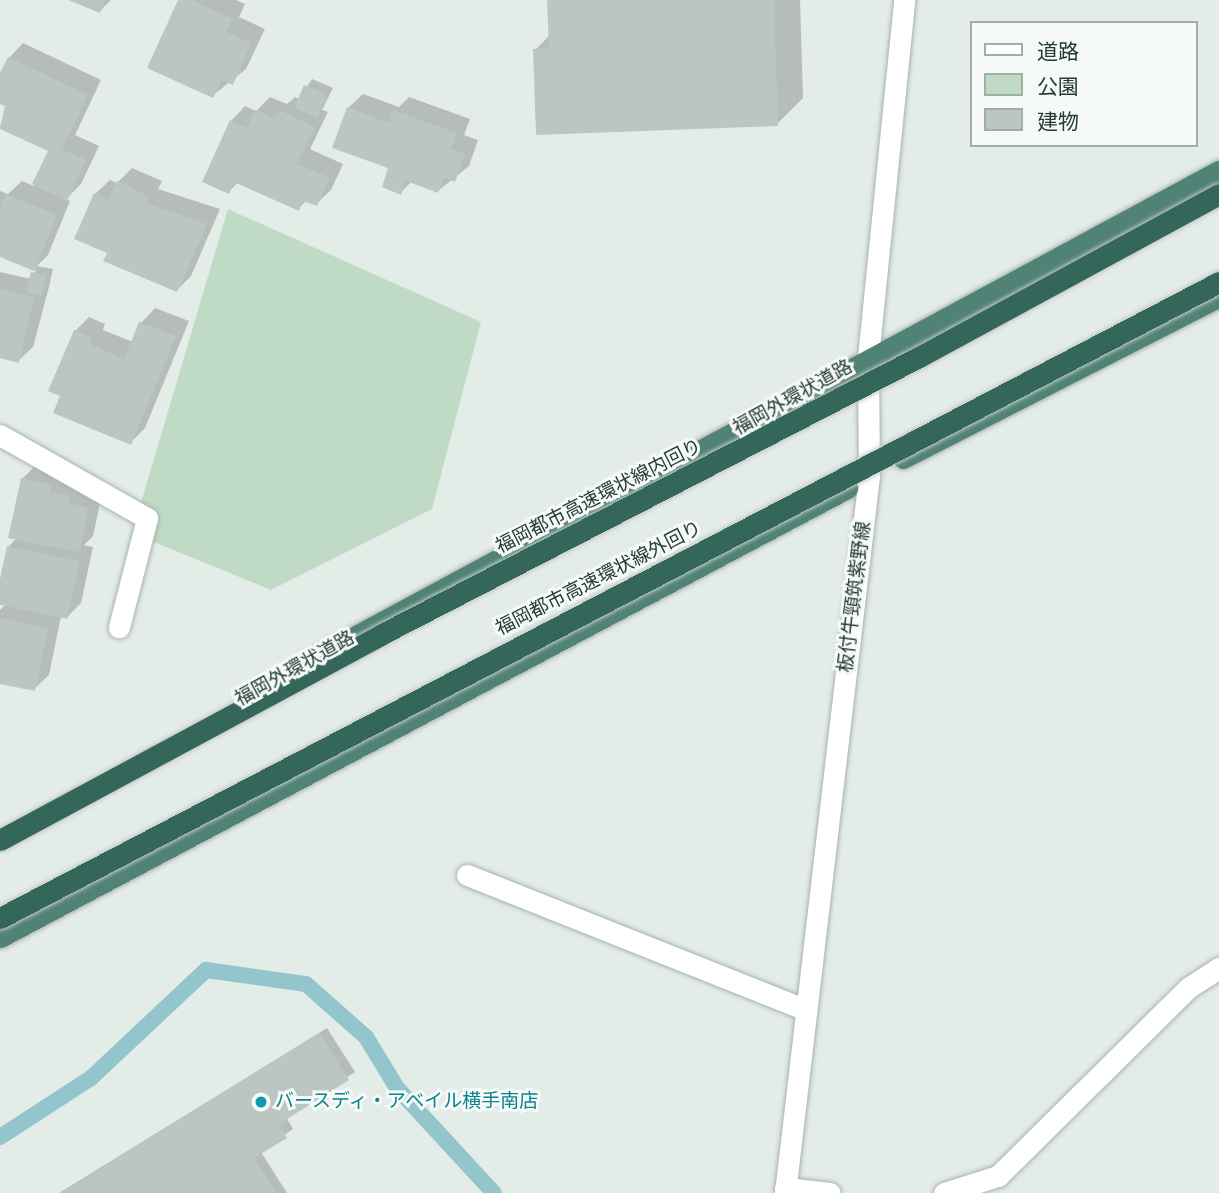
<!DOCTYPE html>
<meta charset="utf-8">
<style>
body{margin:0}
#map{position:relative;width:1219px;height:1193px;overflow:hidden;background:#e4ece8;font-family:"Varela Round","Noto Sans JP",sans-serif}
div>[style]{position:absolute}
.green>*{inset:0;background:#bfdbc6}
.shadow>*{inset:0;background:#0003}
.stream>*{height:16px;margin:-8px;padding:0 8px;transform-origin:8px;border-radius:8px;background:#92c5cc}
.building>*{inset:0;background:#bac7c1;transform-origin:0 0}
.roads{filter:drop-shadow(0 0 2px #a7b4af) drop-shadow(0 0 2px #a7b4af)}
.service>*{height:21px;margin:-10.5px;padding:0 10.5px;transform-origin:10.5px;border-radius:10.5px;background:#fff}
.minor>*{height:21px;margin:-10.5px;padding:0 10.5px;transform-origin:10.5px;border-radius:10.5px;background:#fff}
.secondary>*{height:21px;margin:-10.5px;padding:0 10.5px;transform-origin:10.5px;border-radius:10.5px;background:#fff}
.trunk>*{height:21px;margin:-10.5px;padding:0 10.5px;transform-origin:10.5px;border-radius:10.5px;background:#508275}
.bridges{filter:drop-shadow(0 0 2px #c2c8c6) drop-shadow(0 0 2px #c2c8c6)}
.motorway-bridge>*{height:21px;margin:-10.5px;padding:0 10.5px;transform-origin:10.5px;border-radius:10.5px;background:#34665a}
.dots>*{width:19px;height:19px;translate:-50% -50%;box-sizing:border-box;border:4px solid #f5f9f7;border-radius:50%}
span{translate:-50% -50%;white-space:nowrap;text-align:center;line-height:1.15;-webkit-text-stroke:6px #f5f9f7;paint-order:stroke}
.street-label{font-size:19px;color:#253c35}
.culture-label{font-size:19px;color:#0d838f}
.left{translate:0 -50%;text-align:left}
.legend{position:absolute;left:970px;top:21px;width:228px;height:126px;box-sizing:border-box;background:#f5f9f7;border:2px solid #a2ada9;margin:0;padding:9px 12px;list-style:none;font-size:21px;color:#253c35}
.legend li{display:flex;align-items:center;gap:14px;height:35px}
.legend b{width:35px;border:2px solid #a2ada9}
</style>
<div id="map">
<div class="green">
<i style="clip-path:polygon(228px 209px,481px 322px,432px 509px,271px 590px,132px 533px)"></i>
</div>
<div class="shadow">
<i style="clip-path:polygon(72px 0,111px 0,100px 11px)"></i>
<i style="clip-path:polygon(180px 0,236px 0,245px 4px,239px 17px,265px 29px,246px 69px,212px 96px)"></i>
<i style="clip-path:polygon(549px 0,800px 0,803px 98px,777px 124px,535px 50px,550px 35px)"></i>
<i style="clip-path:polygon(23px 43px,101px 80px,75px 135px,99px 146px,81px 184px,66px 199px,70px 201px,48px 255px,37px 266px,53px 269px,49px 287px,33px 347px,18px 361px,0 357px,0 272px,31px 279px,36px 270px,0 255px,0 191px,8px 194px,22px 181px,34px 186px,50px 150px,0 127px,7px 105px,0 102px,0 77px,9px 58px)"></i>
<i style="clip-path:polygon(312px 79px,333px 88px,322px 110px,328px 112px,310px 149px,343px 164px,331px 190px,316px 204px,307px 200px,298px 209px,238px 182px,229px 192px,231px 121px,245px 106px,256px 111px,270px 97px,287px 104px,295px 97px,299px 99px)"></i>
<i style="clip-path:polygon(363px 94px,399px 107px,409px 97px,470px 119px,464px 135px,478px 140px,469px 166px,438px 191px,412px 181px,401px 192px,390px 167px,348px 108px)"></i>
<i style="clip-path:polygon(132px 168px,162px 181px,158px 189px,220px 209px,191px 276px,177px 290px,109px 252px,95px 194px,110px 180px,117px 183px)"></i>
<i style="clip-path:polygon(155px 308px,189px 321px,145px 428px,131px 442px,63px 395px,75px 331px,89px 317px,105px 324px,103px 330px,133px 342px,141px 323px)"></i>
<i style="clip-path:polygon(37px 464px,102px 494px,93px 536px,84px 545px,93px 547px,81px 603px,67px 617px,61px 616px,49px 675px,34px 689px,0 682px,0 610px,6px 604px,0 603px,0 585px,9px 546px,17px 538px,22px 479px)"></i>
<i style="clip-path:polygon(327px 1028px,355px 1072px,286px 1117px,293px 1129px,261px 1152px,287px 1193px,59px 1193px)"></i>
</div>
<div class="stream">
<i style="left:0;top:1137px;width:108px;rotate:-33deg"></i>
<i style="left:91px;top:1078px;width:158px;rotate:-43.2deg"></i>
<i style="left:206px;top:970px;width:101px;rotate:8deg"></i>
<i style="left:306px;top:984px;width:80px;rotate:41.5deg"></i>
<i style="left:366px;top:1037px;width:60px;rotate:58.7deg"></i>
<i style="left:397px;top:1088px;width:143px;rotate:47.3deg"></i>
</div>
<div class="building">
<i style="clip-path:polygon(68px 0,105px 0,100px 13px)"></i>
<i style="clip-path:polygon(178px 0,192px 0,232px 19px,226px 32px,251px 43px,233px 85px,222px 80px,213px 98px,147px 68px)"></i>
<i style="clip-path:polygon(547px 0,774px 0,778px 126px,536px 135px,533px 49px,549px 49px)"></i>
<i style="clip-path:polygon(8px 57px,88px 95px,62px 149px,86px 160px,67px 201px,32px 184px,48px 151px,0 129px,5px 106px,0 104px,0 73px)"></i>
<i style="left:304px;top:85px;width:25px;height:25px;rotate:23deg"></i>
<i style="clip-path:polygon(347px 107px,389px 123px,393px 110px,457px 133px,451px 149px,465px 154px,455px 182px,444px 178px,438px 193px,406px 181px,401px 195px,382px 187px,388px 168px,332px 148px)"></i>
<i style="clip-path:polygon(255px 110px,275px 119px,279px 110px,315px 127px,297px 164px,330px 178px,317px 206px,303px 201px,299px 211px,234px 182px,229px 194px,202px 182px,230px 120px,247px 128px)"></i>
<i style="clip-path:polygon(117px 181px,149px 196px,145px 203px,207px 224px,177px 292px,103px 261px,107px 253px,74px 239px,94px 193px,109px 200px)"></i>
<i style="clip-path:polygon(6px 194px,57px 215px,34px 271px,0 257px,0 209px)"></i>
<i style="left:31px;top:272px;width:16px;height:21px;rotate:14deg"></i>
<i style="clip-path:polygon(0 289px,34px 297px,19px 363px,0 358px)"></i>
<i style="clip-path:polygon(139px 322px,176px 336px,131px 445px,53px 413px,60px 396px,48px 391px,74px 330px,92px 338px,90px 344px,124px 359px)"></i>
<i style="clip-path:polygon(21px 478px,51px 484px,50px 492px,70px 496px,69px 503px,88px 508px,80px 552px,8px 538px)"></i>
<i style="left:7px;top:546px;width:74px;height:59px;rotate:12deg"></i>
<i style="clip-path:polygon(0 618px,48px 628px,35px 691px,0 684px)"></i>
<i style="clip-path:polygon(319px 1033px,349px 1080px,279px 1124px,287px 1138px,254px 1158px,276px 1193px,61px 1193px)"></i>
</div>
<div class="roads">
<div class="service">
<i style="left:0;top:435px;width:169px;rotate:29.5deg"></i>
<i style="left:147px;top:518px;width:113px;rotate:104.4deg"></i>
<i style="left:467px;top:875px;width:365px;rotate:21.7deg"></i>
</div>
<div class="minor">
<i style="left:785px;top:1188px;width:45px;rotate:6.3deg"></i>
<i style="left:944px;top:1193px;width:57px;rotate:-17.5deg"></i>
<i style="left:998px;top:1176px;width:267px;rotate:-44.7deg"></i>
<i style="left:1188px;top:988px;width:37px;rotate:-33deg"></i>
</div>
<div class="secondary">
<i style="left:785px;top:1193px;width:722px;rotate:-83.32deg"></i>
<i style="left:869px;top:476px;width:119px;rotate:-90.5deg"></i>
<i style="left:868px;top:357px;width:359px;rotate:-84.2deg"></i>
</div>
<div class="trunk">
<i style="left:903px;top:458px;width:355px;rotate:-27.1deg"></i>
<i style="left:306px;top:663px;width:1037px;rotate:-28.32deg"></i>
<i style="left:0;top:937px;width:959px;rotate:-27.93deg"></i>
</div>
</div>
<div class="bridges">
<div class="motorway-bridge">
<i style="left:0;top:840px;width:434px;rotate:-28.3deg"></i>
<i style="left:382px;top:634px;width:604px;rotate:-27.29deg"></i>
<i style="left:919px;top:357px;width:341px;rotate:-28.5deg"></i>
<i style="left:0;top:918px;width:1375px;rotate:-27.55deg"></i>
</div>
</div>
<div class="dots">
<i style="left:261px;top:1102px;background:#0f9aa8"></i>
</div>
<div class="street-label">
<span style="left:793px;top:398px;rotate:-29deg">福岡外環状道路</span>
<span style="left:599px;top:497px;rotate:-27deg">福岡都市高速環状線内回り</span>
<span style="left:599px;top:579px;rotate:-27deg">福岡都市高速環状線外回り</span>
<span style="left:855px;top:597px;rotate:-83deg">板付牛頸筑紫野線</span>
<span style="left:295px;top:669px;rotate:-29deg">福岡外環状道路</span>
</div>
<div class="culture-label">
<span class="left" style="left:275px;top:1102px">バースディ・アベイル横手南店</span>
</div>
<ul class="legend">
<li><b style="height:9px;background:#fff"></b>道路</li>
<li><b style="height:19px;background:#bfdbc6"></b>公園</li>
<li><b style="height:19px;background:#bac7c1"></b>建物</li>
</ul>
</div>
